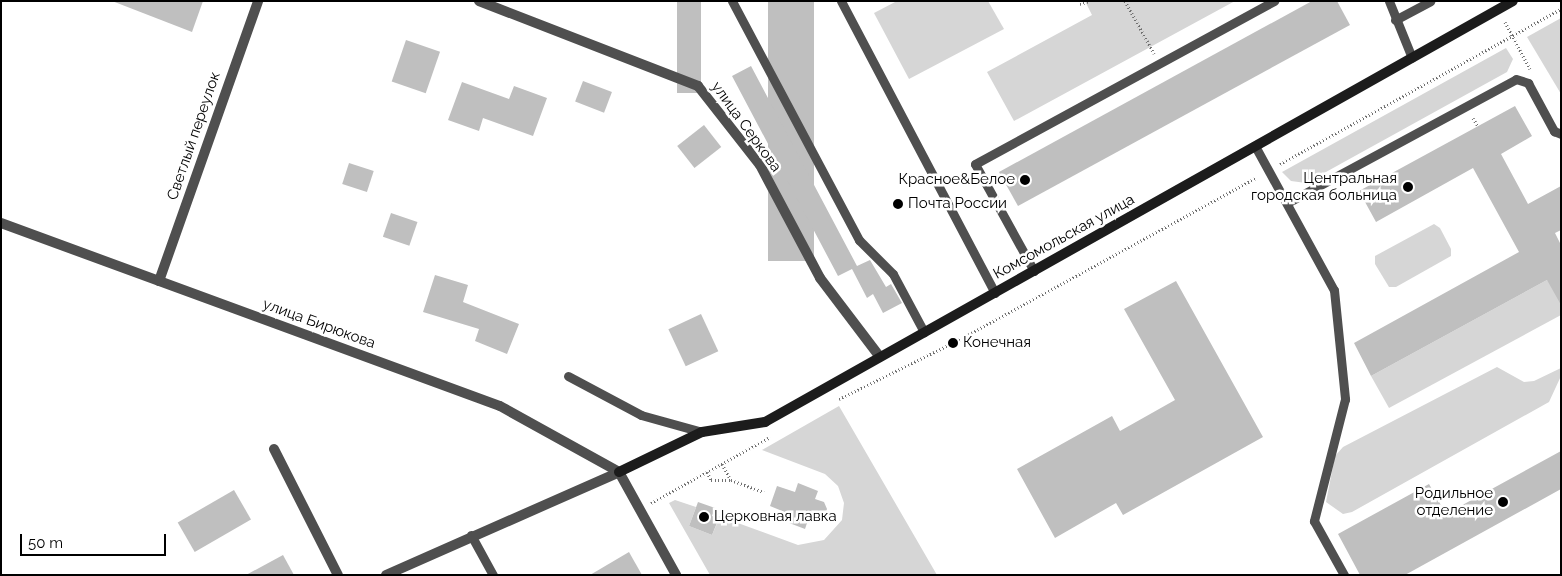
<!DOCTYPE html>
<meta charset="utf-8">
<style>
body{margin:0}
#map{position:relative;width:1562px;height:576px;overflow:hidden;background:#fff;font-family:Raleway,sans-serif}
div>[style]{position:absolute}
.green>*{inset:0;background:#d6d6d6}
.building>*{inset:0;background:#bfbfbf;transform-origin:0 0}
.path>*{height:3px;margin-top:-1.5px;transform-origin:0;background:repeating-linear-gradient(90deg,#717171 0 1px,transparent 0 3.5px)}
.lane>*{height:9px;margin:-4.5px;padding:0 4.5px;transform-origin:4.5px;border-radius:4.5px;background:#4f4f4f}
.street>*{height:10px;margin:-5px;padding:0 5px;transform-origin:5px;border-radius:5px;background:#4f4f4f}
.secondary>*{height:10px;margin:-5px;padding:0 5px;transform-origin:5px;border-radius:5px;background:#1c1c1c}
.dots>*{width:14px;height:14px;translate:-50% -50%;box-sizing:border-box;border:2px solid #fff;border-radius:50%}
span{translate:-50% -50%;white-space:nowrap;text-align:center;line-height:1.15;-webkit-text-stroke:5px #fff;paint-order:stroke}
.street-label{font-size:15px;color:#000}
.poi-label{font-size:15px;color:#000}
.right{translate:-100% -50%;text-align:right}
.left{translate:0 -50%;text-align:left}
.frame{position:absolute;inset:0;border:2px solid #000;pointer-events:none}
.scale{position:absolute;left:20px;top:534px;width:146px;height:22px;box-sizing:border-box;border:2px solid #000;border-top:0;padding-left:6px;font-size:15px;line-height:18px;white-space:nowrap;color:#000;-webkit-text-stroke:4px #fff;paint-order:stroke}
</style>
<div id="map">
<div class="green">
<i style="clip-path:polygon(897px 1px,988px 1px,1004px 29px,909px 79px,874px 13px)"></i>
<i style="clip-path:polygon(1085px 1px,1235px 1px,1014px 121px,987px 72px,1092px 15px)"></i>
<i style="clip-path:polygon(1561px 18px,1561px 94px,1527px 37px)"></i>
<i style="clip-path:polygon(1506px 48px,1513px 59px,1507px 72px,1306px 183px,1291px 181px,1282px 172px)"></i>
<i style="clip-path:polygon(1434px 224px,1440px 228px,1451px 249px,1451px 256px,1396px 287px,1389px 287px,1375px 264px,1375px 256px)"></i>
<i style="clip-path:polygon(1547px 280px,1561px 286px,1561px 315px,1389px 408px,1371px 376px)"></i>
<i style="clip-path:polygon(1497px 367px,1524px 382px,1534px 381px,1561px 368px,1561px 376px,1549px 402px,1352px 512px,1343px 514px,1326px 502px,1335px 456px,1343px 447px)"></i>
<i style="clip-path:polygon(839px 406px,937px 575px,710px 575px,669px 503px,675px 500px,696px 507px,689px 526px,712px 535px,719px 519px,713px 514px,798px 545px,824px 540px,842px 520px,844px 503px,838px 486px,825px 474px,762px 450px)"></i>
</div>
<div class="building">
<i style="clip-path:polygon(112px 1px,203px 1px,192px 32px)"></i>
<i style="left:677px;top:1px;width:24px;height:92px"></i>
<i style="left:768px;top:1px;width:46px;height:260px"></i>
<i style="clip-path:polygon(1312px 1px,1337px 1px,1350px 25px,1018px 206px,999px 172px)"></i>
<i style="left:406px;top:40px;width:36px;height:44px;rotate:19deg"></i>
<i style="clip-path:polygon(751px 66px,857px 266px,870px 260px,886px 287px,891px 284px,902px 303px,883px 313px,873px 294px,867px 298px,852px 269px,838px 276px,732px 76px)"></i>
<i style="left:583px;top:81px;width:31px;height:22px;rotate:21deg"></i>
<i style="clip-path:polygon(462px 82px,509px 99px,514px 86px,547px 98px,533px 136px,483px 118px,479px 131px,448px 120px)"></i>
<i style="clip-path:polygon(1515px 106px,1532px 136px,1501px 154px,1528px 204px,1561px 186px,1561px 230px,1555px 233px,1561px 245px,1561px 305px,1547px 280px,1371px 376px,1354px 343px,1519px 252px,1473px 168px,1376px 222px,1359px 191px)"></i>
<i style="left:704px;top:125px;width:28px;height:34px;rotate:52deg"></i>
<i style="left:349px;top:163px;width:26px;height:22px;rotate:18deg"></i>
<i style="left:391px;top:213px;width:28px;height:25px;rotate:19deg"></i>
<i style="clip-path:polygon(435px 275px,468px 285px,463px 302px,519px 324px,507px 354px,475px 341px,479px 329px,423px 312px)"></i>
<i style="clip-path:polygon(1176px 281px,1263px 437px,1123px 515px,1116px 503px,1055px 538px,1017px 469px,1112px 416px,1120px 431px,1175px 400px,1124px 309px)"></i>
<i style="left:701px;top:314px;width:41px;height:36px;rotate:65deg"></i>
<i style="clip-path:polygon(1561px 451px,1561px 489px,1405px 575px,1360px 575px,1338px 534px,1429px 484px,1446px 514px)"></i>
<i style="clip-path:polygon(798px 483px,818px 491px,815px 499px,824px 502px,827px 509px,823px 520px,816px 523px,808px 520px,805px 529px,784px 521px,787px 513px,770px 506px,777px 486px,795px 492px)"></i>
<i style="left:234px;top:490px;width:34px;height:65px;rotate:60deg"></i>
<i style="clip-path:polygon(698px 502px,715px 508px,712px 516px,719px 518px,712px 535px,689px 526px)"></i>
<i style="clip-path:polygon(629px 552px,642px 575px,590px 575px)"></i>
<i style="clip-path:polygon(283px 555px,294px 575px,246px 575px)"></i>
</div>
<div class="path">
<i style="left:1125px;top:1px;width:60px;rotate:60.9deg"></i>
<i style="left:1080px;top:4px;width:9px;rotate:-18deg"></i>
<i style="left:1505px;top:22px;width:53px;rotate:62deg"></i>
<i style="left:1473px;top:118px;width:9px;rotate:58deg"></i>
<i style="left:1280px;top:164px;width:321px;rotate:-28.9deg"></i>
<i style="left:839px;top:399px;width:127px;rotate:-26.2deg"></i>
<i style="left:953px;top:343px;width:346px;rotate:-28.6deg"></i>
<i style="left:722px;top:464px;width:18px;rotate:61deg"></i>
<i style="left:731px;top:480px;width:35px;rotate:20deg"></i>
<i style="left:707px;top:472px;width:9px;rotate:63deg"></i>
<i style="left:711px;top:480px;width:20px"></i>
<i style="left:651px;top:503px;width:136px;rotate:-29deg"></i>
</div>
<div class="lane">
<i style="left:732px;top:1px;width:271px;rotate:62deg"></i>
<i style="left:859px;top:240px;width:48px;rotate:45deg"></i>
<i style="left:893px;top:274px;width:66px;rotate:61.9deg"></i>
<i style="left:841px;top:1px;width:330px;rotate:62.2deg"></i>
<i style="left:1389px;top:1px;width:61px;rotate:68deg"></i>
<i style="left:1395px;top:20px;width:40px;rotate:-28deg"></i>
<i style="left:1255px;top:146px;width:164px;rotate:61.3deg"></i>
<i style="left:1334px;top:290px;width:110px;rotate:84.2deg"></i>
<i style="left:1345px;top:399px;width:126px;rotate:104.3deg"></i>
<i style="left:1314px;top:521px;width:62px;rotate:60.9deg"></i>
<i style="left:1287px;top:203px;width:260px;rotate:-28.4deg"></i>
<i style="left:1516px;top:79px;width:13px;rotate:18deg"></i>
<i style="left:1528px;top:83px;width:55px;rotate:61.6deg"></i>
<i style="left:1554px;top:131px;width:8px;rotate:23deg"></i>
<i style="left:1034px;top:271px;width:122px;rotate:-118.9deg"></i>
<i style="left:975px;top:164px;width:341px;rotate:-28.6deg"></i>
<i style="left:568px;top:376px;width:83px;rotate:28.1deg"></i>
<i style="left:641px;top:415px;width:63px;rotate:15.6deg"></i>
<i style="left:471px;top:535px;width:46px;rotate:61.2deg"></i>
</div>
<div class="street">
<i style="left:479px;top:1px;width:235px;rotate:21.2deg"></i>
<i style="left:698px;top:86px;width:100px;rotate:51.9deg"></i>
<i style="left:760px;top:165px;width:128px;rotate:62deg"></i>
<i style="left:820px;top:278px;width:99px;rotate:52.8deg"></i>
<i style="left:1px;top:223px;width:531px;rotate:20.14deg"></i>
<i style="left:500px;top:406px;width:136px;rotate:29deg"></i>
<i style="left:159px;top:281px;width:297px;rotate:-70.5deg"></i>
<i style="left:274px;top:449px;width:141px;rotate:63.1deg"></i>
<i style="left:619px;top:472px;width:118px;rotate:61deg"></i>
<i style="left:386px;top:575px;width:255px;rotate:-23.8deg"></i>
</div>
<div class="secondary">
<i style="left:619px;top:472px;width:92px;rotate:-25.7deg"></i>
<i style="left:702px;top:432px;width:64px;rotate:-9deg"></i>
<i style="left:765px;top:422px;width:858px;rotate:-29.37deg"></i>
</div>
<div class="dots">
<i style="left:1025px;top:180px;background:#000"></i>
<i style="left:1408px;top:187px;background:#000"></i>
<i style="left:898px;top:204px;background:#000"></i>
<i style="left:953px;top:343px;background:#000"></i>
<i style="left:1503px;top:502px;background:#000"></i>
<i style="left:704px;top:517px;background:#000"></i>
</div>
<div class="street-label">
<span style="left:746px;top:127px;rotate:54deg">улица Серкова</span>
<span style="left:194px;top:136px;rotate:-71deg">Светлый переулок</span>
<span style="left:1064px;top:237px;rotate:-29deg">Комсомольская улица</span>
<span style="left:319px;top:324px;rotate:20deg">улица Бирюкова</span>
</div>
<div class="poi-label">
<span class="right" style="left:1397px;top:187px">Центральная<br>городская больница</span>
<span class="right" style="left:1015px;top:180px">Красное&amp;Белое</span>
<span class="left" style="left:908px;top:204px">Почта России</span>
<span class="left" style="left:963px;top:343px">Конечная</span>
<span class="right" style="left:1493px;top:502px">Родильное<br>отделение</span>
<span class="left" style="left:714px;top:517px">Церковная лавка</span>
</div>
<div class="frame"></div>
<div class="scale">50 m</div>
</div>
